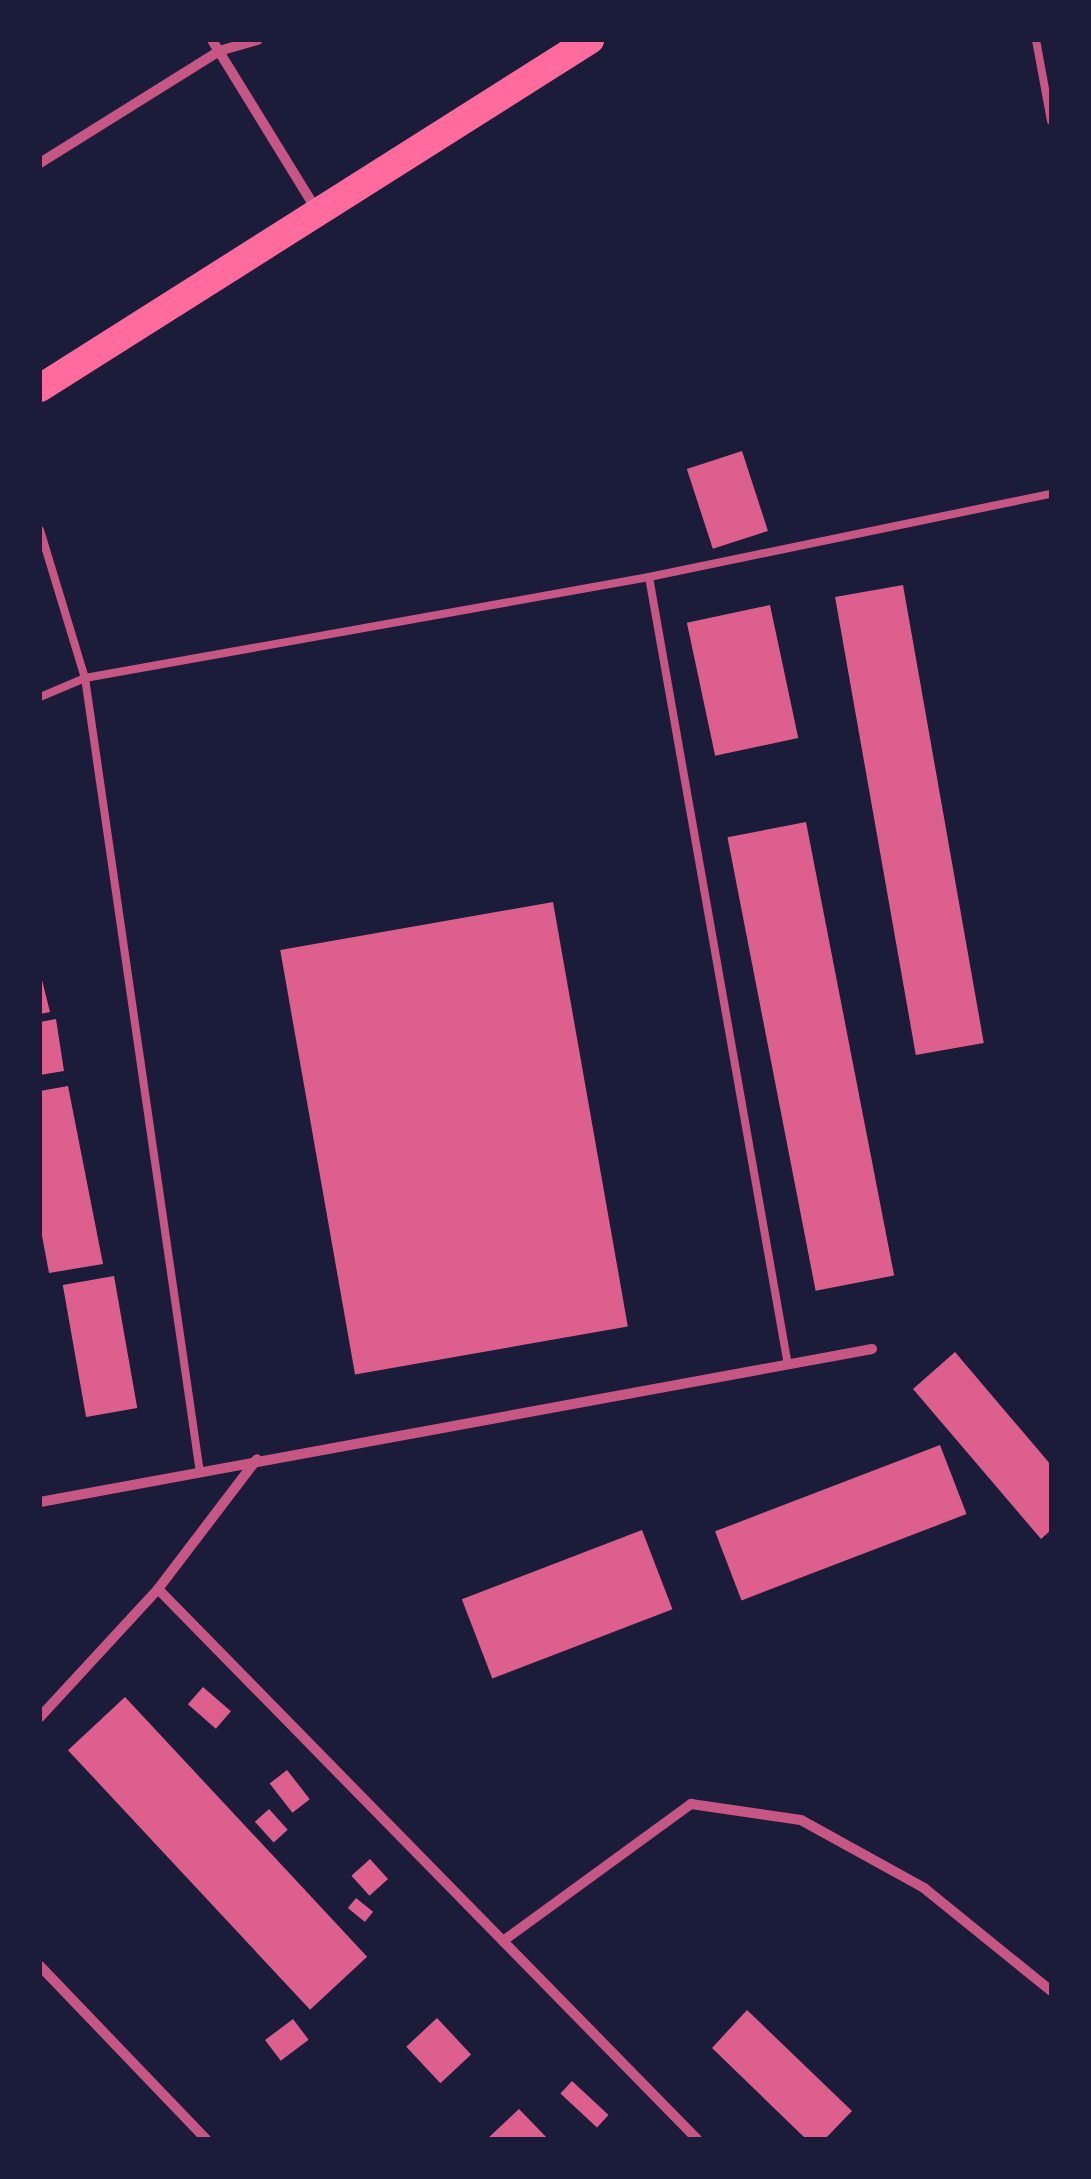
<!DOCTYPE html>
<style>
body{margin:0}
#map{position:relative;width:1091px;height:2179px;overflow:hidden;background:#1b1b3a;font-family:Lora,serif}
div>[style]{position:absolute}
.building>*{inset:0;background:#dd5f8e;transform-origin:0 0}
.service>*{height:8px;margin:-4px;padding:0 4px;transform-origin:4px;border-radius:4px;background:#c65784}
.minor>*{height:10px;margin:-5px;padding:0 5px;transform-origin:5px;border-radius:5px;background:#c65784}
.trunk>*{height:28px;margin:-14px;padding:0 14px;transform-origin:14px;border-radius:14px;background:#ff6b9d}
span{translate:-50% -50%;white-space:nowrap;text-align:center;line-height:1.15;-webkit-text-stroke:10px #1b1b3a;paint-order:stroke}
.frame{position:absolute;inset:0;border:42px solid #1b1b3a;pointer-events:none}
</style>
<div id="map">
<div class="building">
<i style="left:742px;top:451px;width:84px;height:58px;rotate:72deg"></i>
<i style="left:903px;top:585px;width:465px;height:69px;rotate:80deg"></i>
<i style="left:770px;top:605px;width:136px;height:85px;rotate:78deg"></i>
<i style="left:806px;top:822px;width:462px;height:80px;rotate:79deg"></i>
<i style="left:553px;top:902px;width:431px;height:277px;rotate:80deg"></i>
<i style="clip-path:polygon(40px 972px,50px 1012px,40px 1014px)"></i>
<i style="clip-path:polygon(56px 1019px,64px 1071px,40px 1075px,40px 1022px)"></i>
<i style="clip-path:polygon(68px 1086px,103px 1264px,49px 1273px,40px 1225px,40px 1091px)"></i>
<i style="left:114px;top:1276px;width:134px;height:52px;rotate:80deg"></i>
<i style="clip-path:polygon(955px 1352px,1051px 1465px,1051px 1530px,1041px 1539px,913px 1389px)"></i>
<i style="left:940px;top:1445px;width:74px;height:241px;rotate:69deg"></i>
<i style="left:642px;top:1530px;width:85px;height:193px;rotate:69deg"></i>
<i style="left:203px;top:1687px;width:37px;height:23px;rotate:41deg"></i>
<i style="left:125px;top:1697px;width:355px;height:78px;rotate:47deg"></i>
<i style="left:287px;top:1770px;width:37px;height:22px;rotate:52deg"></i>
<i style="left:269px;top:1809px;width:28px;height:19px;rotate:48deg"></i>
<i style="left:370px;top:1859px;width:27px;height:25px;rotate:48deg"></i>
<i style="left:356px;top:1898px;width:22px;height:13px;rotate:39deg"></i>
<i style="clip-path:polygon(747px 2010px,852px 2111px,825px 2139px,806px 2139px,712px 2048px)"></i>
<i style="left:437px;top:2018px;width:50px;height:42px;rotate:47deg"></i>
<i style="left:293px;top:2019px;width:26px;height:35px;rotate:53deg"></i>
<i style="left:572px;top:2081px;width:50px;height:17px;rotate:43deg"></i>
<i style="clip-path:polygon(519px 2109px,548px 2139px,487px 2139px)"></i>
</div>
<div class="service">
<i style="left:1036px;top:40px;width:82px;rotate:79.5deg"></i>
<i style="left:40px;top:530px;width:155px;rotate:73.1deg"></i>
<i style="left:85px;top:678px;width:49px;rotate:157.1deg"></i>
<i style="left:649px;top:577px;width:410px;rotate:-11.7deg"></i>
<i style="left:200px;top:1473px;width:803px;rotate:-98.23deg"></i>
<i style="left:85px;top:678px;width:573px;rotate:-10.15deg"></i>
<i style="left:649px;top:577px;width:800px;rotate:80deg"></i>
</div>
<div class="minor">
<i style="left:212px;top:40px;width:202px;rotate:58.4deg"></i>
<i style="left:40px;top:163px;width:211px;rotate:-32deg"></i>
<i style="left:219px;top:51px;width:40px;rotate:-16deg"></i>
<i style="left:40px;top:1502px;width:846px;rotate:-10.42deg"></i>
<i style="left:158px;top:1589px;width:770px;rotate:45.58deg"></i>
<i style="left:40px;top:1717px;width:174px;rotate:-47.3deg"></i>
<i style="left:158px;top:1589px;width:163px;rotate:-52.7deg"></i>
<i style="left:503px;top:1941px;width:233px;rotate:-36.1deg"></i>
<i style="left:691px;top:1804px;width:111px;rotate:8.3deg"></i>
<i style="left:801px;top:1820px;width:141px;rotate:28.9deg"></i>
<i style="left:924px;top:1888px;width:164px;rotate:39deg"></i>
<i style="left:40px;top:1966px;width:240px;rotate:46.2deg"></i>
</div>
<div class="trunk">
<i style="left:40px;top:388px;width:651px;rotate:-32.32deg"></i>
</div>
<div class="frame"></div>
</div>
